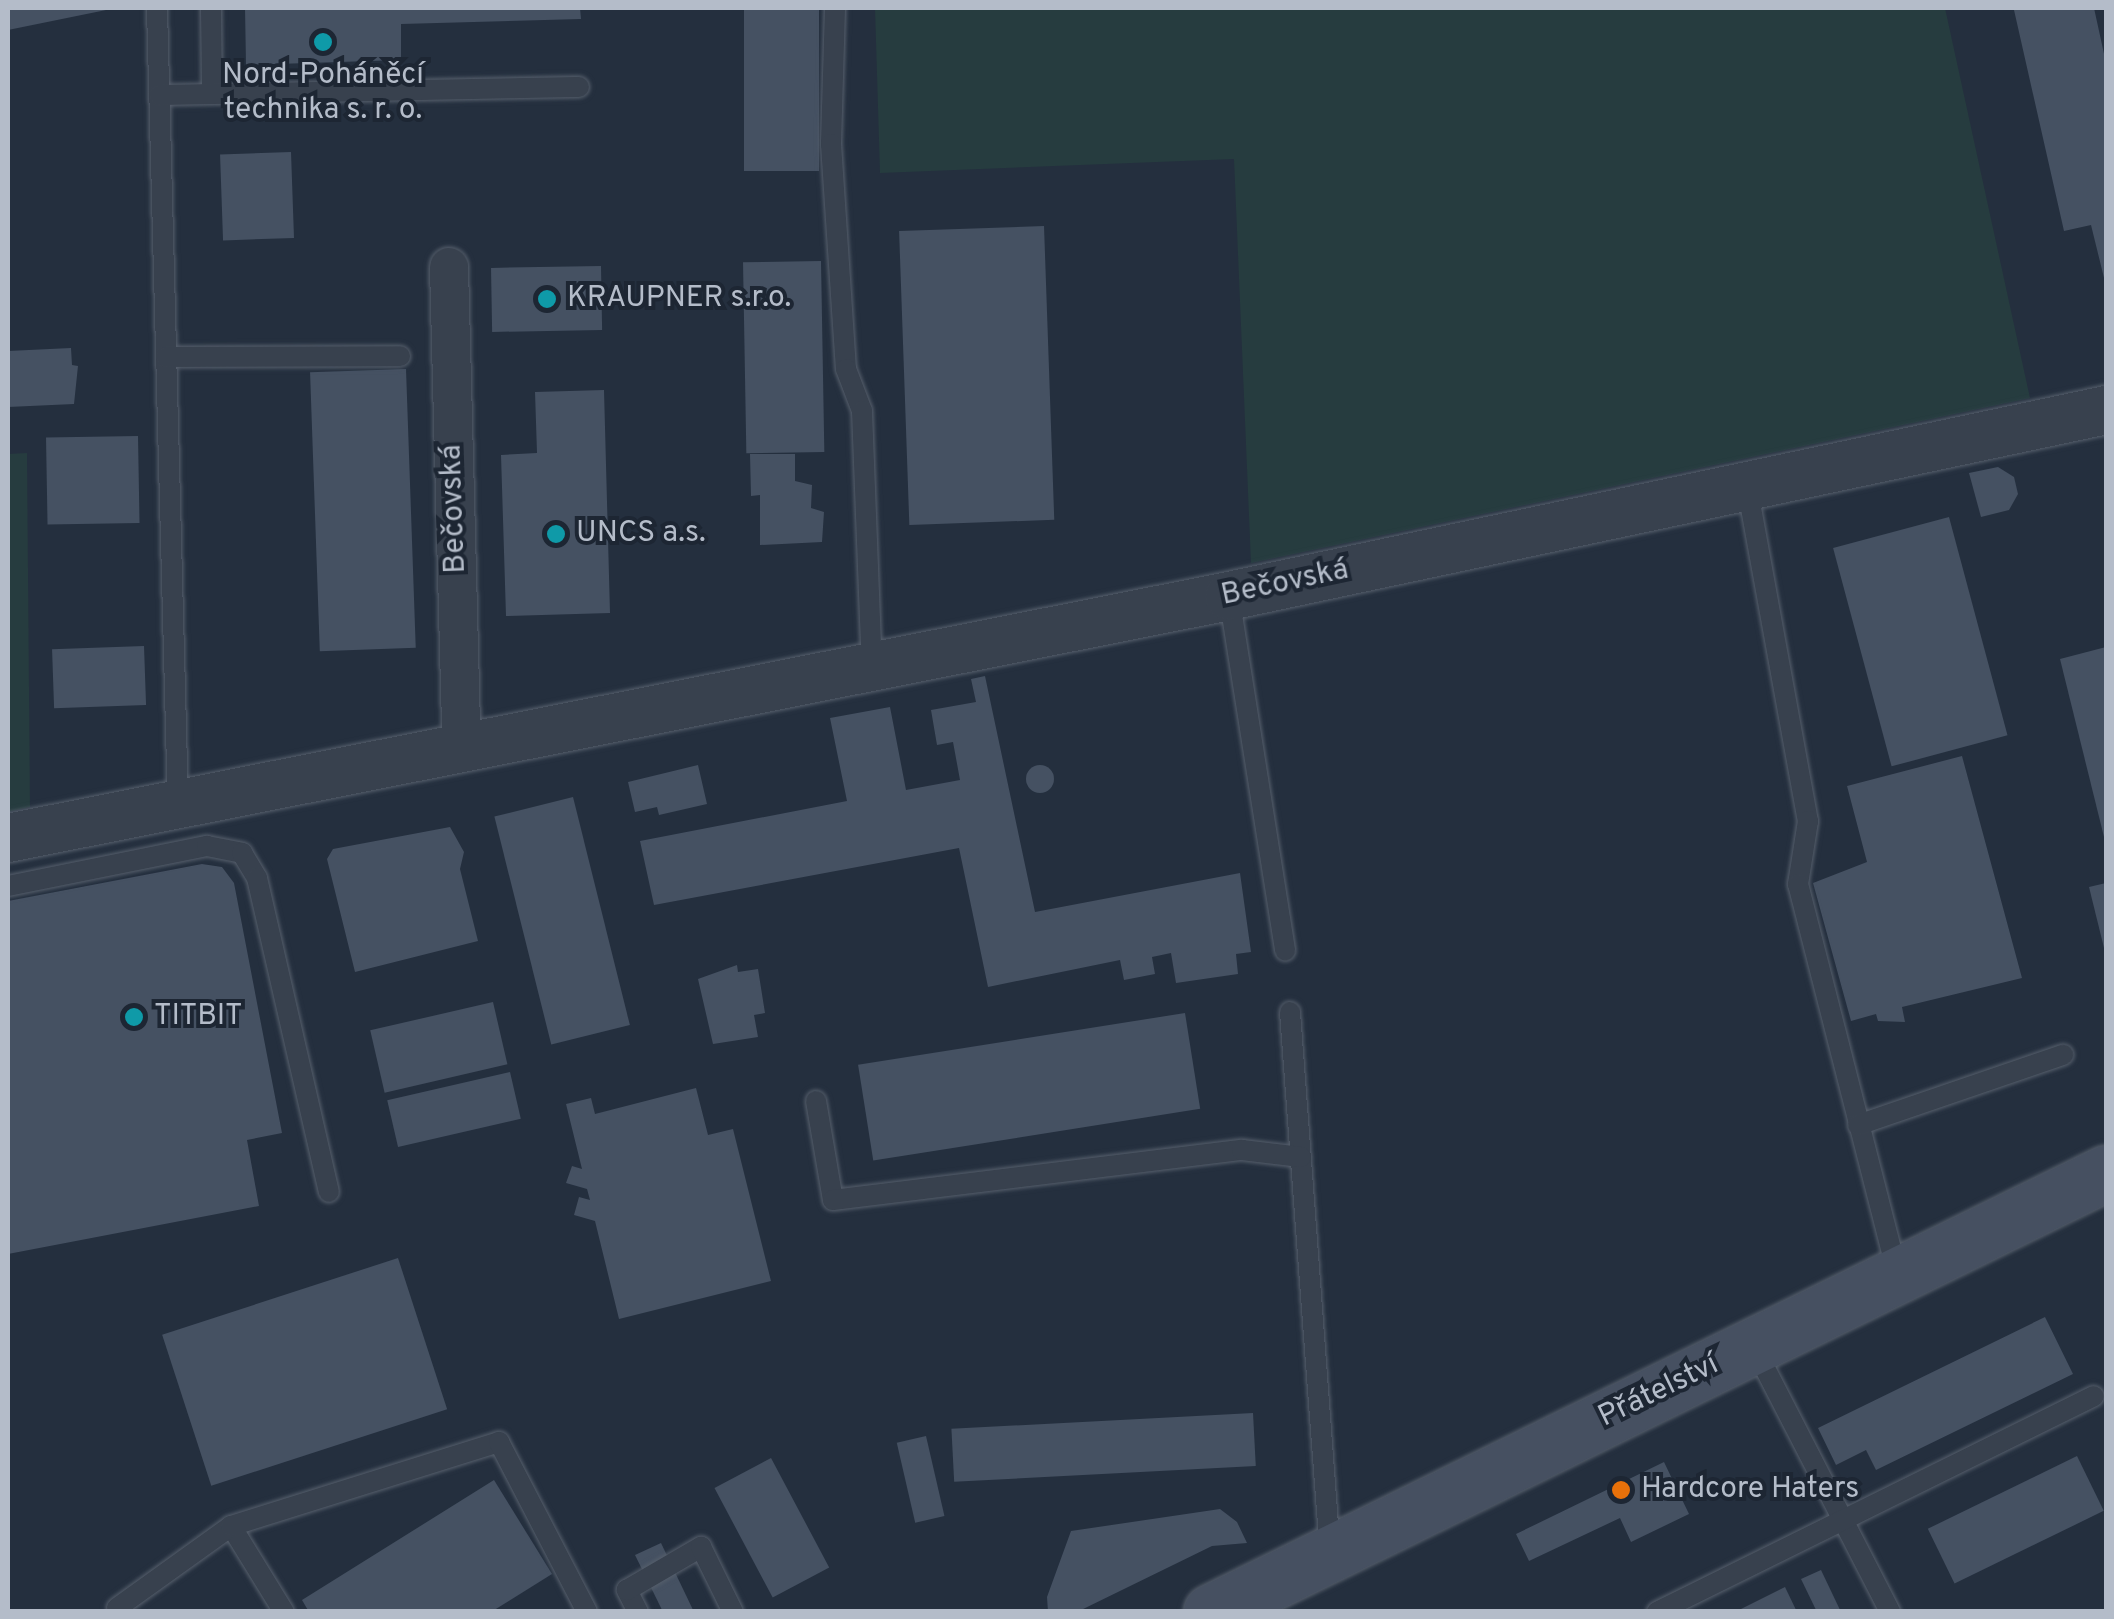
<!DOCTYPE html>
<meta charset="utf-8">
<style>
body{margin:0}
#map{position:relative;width:2114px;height:1619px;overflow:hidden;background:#242f3e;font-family:Overpass,sans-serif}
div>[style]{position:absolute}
.green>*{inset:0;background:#263c3f}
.building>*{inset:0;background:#455162;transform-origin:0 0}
.round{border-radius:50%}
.roads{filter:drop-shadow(0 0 2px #565f6c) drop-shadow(0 0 2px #565f6c)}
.service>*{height:20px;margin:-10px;padding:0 10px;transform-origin:10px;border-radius:10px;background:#38414e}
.minor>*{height:38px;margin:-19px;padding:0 19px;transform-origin:19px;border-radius:19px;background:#38414e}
.tertiary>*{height:48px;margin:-24px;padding:0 24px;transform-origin:24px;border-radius:24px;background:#38414e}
.secondary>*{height:55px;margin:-27.5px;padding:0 27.5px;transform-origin:27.5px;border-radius:27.5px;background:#465061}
.dots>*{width:28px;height:28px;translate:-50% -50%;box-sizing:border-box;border:5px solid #1d2633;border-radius:50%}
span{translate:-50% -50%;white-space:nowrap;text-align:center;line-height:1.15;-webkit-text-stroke:8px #1d2633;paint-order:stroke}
.poi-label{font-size:30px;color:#b4bcc9}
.left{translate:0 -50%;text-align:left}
.street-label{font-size:30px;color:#b4bcc9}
.frame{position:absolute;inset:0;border:10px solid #b4bcc9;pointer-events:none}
</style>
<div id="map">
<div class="green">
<i style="clip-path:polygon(875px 8px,1945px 8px,2030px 398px,1251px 563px,1234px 159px,880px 173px)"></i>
<i style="clip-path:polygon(27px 453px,30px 807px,8px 812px,8px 454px)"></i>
</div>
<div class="building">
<i style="clip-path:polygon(8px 8px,111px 8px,111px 9px,8px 30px)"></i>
<i style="clip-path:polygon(245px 8px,580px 8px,581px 19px,401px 24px,401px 60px,246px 65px)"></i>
<i style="left:744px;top:8px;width:75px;height:163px"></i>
<i style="clip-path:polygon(2094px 8px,2106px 63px,2105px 282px,2091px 225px,2064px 231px,2014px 10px)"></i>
<i style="left:291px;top:152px;width:86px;height:71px;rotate:88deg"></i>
<i style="left:1044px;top:226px;width:294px;height:145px;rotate:88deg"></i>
<i style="left:821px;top:261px;width:191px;height:78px;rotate:89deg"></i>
<i style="left:601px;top:266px;width:64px;height:110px;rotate:89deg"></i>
<i style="clip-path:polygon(71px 348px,72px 365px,78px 366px,74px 404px,8px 407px,8px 351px)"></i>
<i style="left:406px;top:369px;width:279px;height:96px;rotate:88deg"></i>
<i style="clip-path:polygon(604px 390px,610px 613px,506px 616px,501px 455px,537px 453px,535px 392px)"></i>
<i style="left:138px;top:436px;width:87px;height:92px;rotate:89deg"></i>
<i style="clip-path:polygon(750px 454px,795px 454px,795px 481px,812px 485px,811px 508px,824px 512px,822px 542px,760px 545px,760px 495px,751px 496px)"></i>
<i style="clip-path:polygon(1998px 467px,2014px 477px,2018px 494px,2009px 510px,1981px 517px,1969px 473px)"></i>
<i style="left:1949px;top:517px;width:226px;height:120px;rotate:75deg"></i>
<i style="left:144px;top:646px;width:59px;height:92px;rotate:88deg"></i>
<i style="clip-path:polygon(2106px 647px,2106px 841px,2105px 841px,2060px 659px)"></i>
<i style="clip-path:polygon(985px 676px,1035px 912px,1240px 873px,1251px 952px,1236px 954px,1238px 974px,1176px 983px,1171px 953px,1152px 957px,1155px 974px,1124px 980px,1120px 960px,988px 987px,959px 848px,654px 905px,640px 841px,847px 801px,830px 718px,890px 707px,906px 790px,960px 780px,953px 742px,937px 745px,931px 710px,976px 702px,971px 679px)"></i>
<i style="clip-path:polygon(1962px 756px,2022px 978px,1902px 1007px,1905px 1022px,1878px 1021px,1876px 1014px,1851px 1021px,1813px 883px,1867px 862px,1847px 786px)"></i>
<i class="round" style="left:1026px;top:765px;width:28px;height:28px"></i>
<i style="clip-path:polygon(698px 765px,707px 804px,659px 815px,657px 807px,635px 812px,628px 782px)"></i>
<i style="left:573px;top:797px;width:235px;height:81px;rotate:76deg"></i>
<i style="clip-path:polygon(450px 827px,464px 852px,460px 869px,478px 941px,355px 972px,327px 859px,333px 849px)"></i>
<i style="clip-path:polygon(202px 864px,222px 867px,234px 883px,282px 1133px,247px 1140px,259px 1206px,8px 1254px,8px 901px)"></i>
<i style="clip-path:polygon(2106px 883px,2106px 952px,2105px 952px,2089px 887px)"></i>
<i style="clip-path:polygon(737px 965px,738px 972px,758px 969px,765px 1013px,754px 1015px,758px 1037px,713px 1044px,698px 979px)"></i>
<i style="left:493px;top:1002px;width:64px;height:126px;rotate:77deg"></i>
<i style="left:1185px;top:1013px;width:97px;height:331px;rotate:81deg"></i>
<i style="left:510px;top:1072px;width:48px;height:126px;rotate:77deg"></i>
<i style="clip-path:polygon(696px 1088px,708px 1135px,733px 1129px,771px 1281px,619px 1319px,595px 1221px,574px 1215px,579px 1197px,590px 1200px,587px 1189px,566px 1183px,572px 1166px,582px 1169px,566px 1104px,591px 1098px,595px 1114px)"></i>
<i style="left:398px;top:1258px;width:159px;height:248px;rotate:72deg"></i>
<i style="clip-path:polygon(2045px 1317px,2073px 1374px,1876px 1470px,1866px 1450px,1836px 1465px,1818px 1428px)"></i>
<i style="left:1253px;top:1413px;width:53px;height:302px;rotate:87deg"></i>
<i style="left:926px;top:1436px;width:82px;height:30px;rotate:77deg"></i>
<i style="left:2077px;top:1456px;width:61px;height:166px;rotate:64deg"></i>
<i style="left:771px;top:1458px;width:124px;height:64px;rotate:62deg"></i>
<i style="clip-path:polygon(1664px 1462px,1689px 1514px,1631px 1542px,1620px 1518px,1529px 1561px,1516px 1534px)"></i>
<i style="clip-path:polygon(494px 1480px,552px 1574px,491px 1612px,309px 1612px,302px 1600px)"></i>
<i style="clip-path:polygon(1220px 1509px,1237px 1522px,1247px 1543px,1212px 1546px,1077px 1612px,1048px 1612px,1047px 1597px,1071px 1531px)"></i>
<i style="clip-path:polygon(661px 1543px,694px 1612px,663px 1612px,635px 1555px)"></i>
<i style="clip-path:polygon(1821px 1570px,1841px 1612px,1817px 1612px,1801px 1579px)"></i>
<i style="clip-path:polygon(1785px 1587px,1797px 1612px,1735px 1612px)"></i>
</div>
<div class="roads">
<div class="service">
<i style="left:157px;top:8px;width:795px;rotate:88.49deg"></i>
<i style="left:211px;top:8px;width:86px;rotate:89.3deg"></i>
<i style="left:835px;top:8px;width:136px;rotate:91.7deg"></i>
<i style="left:831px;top:144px;width:225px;rotate:86.2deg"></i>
<i style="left:846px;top:369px;width:45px;rotate:69.1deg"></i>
<i style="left:862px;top:411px;width:255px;rotate:87.8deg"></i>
<i style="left:159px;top:95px;width:420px;rotate:-1.1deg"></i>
<i style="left:166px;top:357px;width:234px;rotate:-0.2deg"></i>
<i style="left:1747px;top:486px;width:341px;rotate:79.7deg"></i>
<i style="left:1808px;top:821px;width:64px;rotate:99deg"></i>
<i style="left:1798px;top:884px;width:401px;rotate:75.7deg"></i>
<i style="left:1229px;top:596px;width:359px;rotate:81deg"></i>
<i style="left:8px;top:886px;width:203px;rotate:-11.4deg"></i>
<i style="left:207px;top:846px;width:36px;rotate:11deg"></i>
<i style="left:242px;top:853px;width:29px;rotate:59deg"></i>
<i style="left:257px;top:878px;width:322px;rotate:77.1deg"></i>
<i style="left:1290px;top:1012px;width:540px;rotate:85.76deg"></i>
<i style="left:816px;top:1101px;width:100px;rotate:80.3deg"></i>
<i style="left:833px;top:1200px;width:412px;rotate:-7deg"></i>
<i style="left:1242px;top:1150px;width:59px;rotate:6.8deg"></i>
<i style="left:1858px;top:1125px;width:217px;rotate:-18.9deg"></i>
<i style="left:1754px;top:1347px;width:298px;rotate:62.8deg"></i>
<i style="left:231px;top:1526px;width:101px;rotate:58.4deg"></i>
<i style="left:117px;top:1608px;width:140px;rotate:-35.7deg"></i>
<i style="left:231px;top:1526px;width:281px;rotate:-17.4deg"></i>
<i style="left:499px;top:1442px;width:191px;rotate:62.6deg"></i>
<i style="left:638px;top:1612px;width:25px;rotate:-117deg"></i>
<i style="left:627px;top:1590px;width:86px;rotate:-30.2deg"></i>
<i style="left:701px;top:1547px;width:72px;rotate:63.8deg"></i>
<i style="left:1657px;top:1612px;width:487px;rotate:-26.3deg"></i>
</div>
<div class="minor">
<i style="left:449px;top:267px;width:485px;rotate:88.5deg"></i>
</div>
<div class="tertiary">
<i style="left:8px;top:838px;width:1245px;rotate:-11.21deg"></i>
<i style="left:1229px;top:596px;width:897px;rotate:-11.97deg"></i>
</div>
<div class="secondary">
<i style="left:1211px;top:1612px;width:997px;rotate:-26.13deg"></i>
</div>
</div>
<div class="dots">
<i style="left:323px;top:42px;background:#0f9aa8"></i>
<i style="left:547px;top:299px;background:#0f9aa8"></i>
<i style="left:556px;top:534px;background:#0f9aa8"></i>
<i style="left:134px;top:1017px;background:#0f9aa8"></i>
<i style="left:1621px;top:1490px;background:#e8710a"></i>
</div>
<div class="poi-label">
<span style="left:323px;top:93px">Nord-Poháněcí<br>technika s. r. o.</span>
<span class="left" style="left:567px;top:299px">KRAUPNER s.r.o.</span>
<span class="left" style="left:576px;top:534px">UNCS a.s.</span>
<span class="left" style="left:154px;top:1017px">TITBIT</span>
<span class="left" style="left:1641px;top:1490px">Hardcore Haters</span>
</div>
<div class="street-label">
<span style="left:455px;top:509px;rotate:-92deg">Bečovská</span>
<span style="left:1285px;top:584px;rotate:-12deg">Bečovská</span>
<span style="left:1659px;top:1392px;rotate:-26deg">Přátelství</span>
</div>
<div class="frame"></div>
</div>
